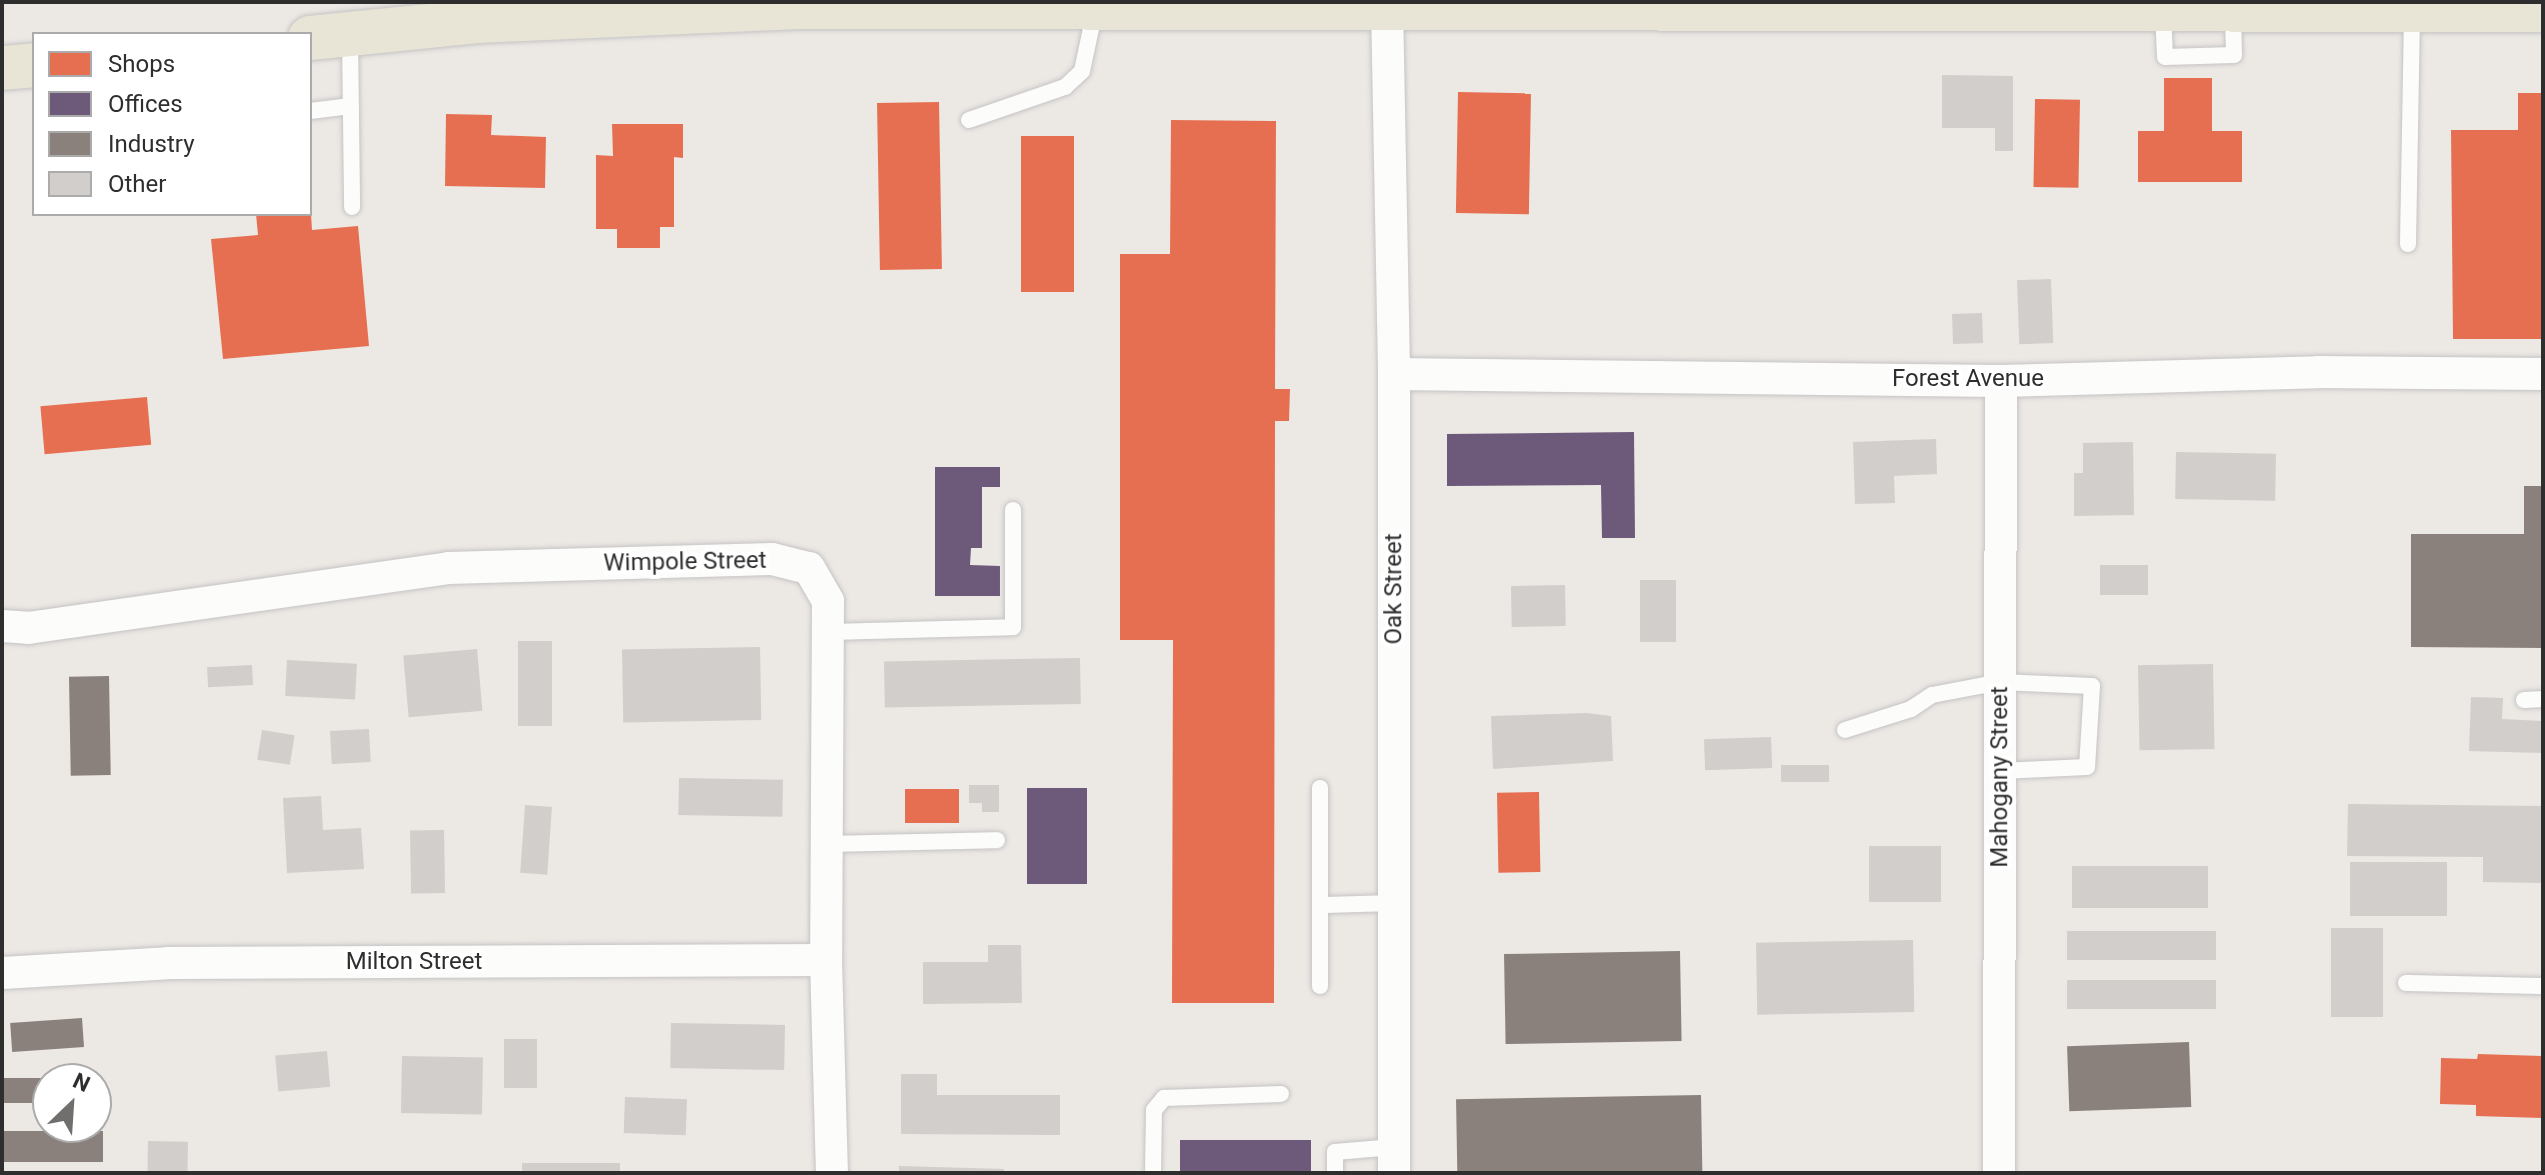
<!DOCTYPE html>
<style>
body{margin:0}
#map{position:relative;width:2545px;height:1175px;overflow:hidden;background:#ece8e4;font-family:Roboto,sans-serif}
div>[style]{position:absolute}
.shops>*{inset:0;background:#e76f51;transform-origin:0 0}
.offices>*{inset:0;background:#6d597a;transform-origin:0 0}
.industry>*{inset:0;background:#8a817c;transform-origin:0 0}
.building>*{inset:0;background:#d1cecb;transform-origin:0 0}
.roads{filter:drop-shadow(0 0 2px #c5c4c5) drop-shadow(0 0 2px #c5c4c5)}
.lane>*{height:16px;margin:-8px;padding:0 8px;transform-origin:8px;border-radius:8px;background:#fcfcfb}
.street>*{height:32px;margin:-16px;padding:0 16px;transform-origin:16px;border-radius:16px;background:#fcfcfb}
.primary>*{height:44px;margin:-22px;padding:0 22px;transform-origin:22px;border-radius:22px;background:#e8e4d6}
span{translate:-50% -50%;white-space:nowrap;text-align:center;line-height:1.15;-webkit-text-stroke:8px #fff;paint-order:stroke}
.street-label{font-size:24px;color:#2e2e2e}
.frame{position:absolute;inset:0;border:4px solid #2e2e2e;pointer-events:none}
.legend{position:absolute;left:32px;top:32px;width:280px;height:184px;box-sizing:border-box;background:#fff;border:2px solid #ababab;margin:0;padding:10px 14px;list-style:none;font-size:24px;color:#2e2e2e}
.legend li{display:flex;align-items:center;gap:16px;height:40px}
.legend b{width:40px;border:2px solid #ababab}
.north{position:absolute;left:32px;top:1063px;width:80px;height:80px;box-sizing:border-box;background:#fff;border:2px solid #ababab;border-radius:50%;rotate:25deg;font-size:22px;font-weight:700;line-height:32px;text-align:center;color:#2e2e2e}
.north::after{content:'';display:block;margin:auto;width:28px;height:36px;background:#706f6e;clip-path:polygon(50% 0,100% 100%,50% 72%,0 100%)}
</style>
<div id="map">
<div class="shops">
<i style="clip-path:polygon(2164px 78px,2212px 78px,2212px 131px,2242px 131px,2242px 182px,2138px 182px,2138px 131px,2164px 131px)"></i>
<i style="left:1458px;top:92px;width:73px;height:121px;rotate:1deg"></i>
<i style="clip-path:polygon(2518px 93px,2543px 93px,2543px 339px,2453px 339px,2451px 130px,2518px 130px)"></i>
<i style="left:2035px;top:99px;width:45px;height:88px;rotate:1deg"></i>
<i style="left:939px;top:102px;width:167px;height:62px;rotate:89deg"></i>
<i style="clip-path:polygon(446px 114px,492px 115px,491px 135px,546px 137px,545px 188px,445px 186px)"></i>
<i style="clip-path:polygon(1171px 120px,1276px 121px,1275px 389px,1290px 389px,1289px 421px,1275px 421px,1274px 1003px,1172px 1003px,1173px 640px,1120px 640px,1120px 254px,1170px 254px)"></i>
<i style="clip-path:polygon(612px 124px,683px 124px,683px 158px,674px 157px,674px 227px,660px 227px,660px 248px,617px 248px,617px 229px,596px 229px,596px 155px,613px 156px)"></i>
<i style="left:1021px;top:136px;width:53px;height:156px"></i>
<i style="clip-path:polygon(256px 214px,311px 214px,312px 230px,358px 226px,369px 346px,223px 359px,211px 239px,258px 235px)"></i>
<i style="left:147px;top:397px;width:48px;height:107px;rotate:85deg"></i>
<i style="left:905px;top:789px;width:54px;height:34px"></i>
<i style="left:1539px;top:792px;width:80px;height:42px;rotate:89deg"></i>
<i style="clip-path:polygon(2478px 1054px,2543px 1056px,2542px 1118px,2476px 1116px,2476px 1105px,2440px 1104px,2441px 1058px,2477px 1059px)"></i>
</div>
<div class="offices">
<i style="clip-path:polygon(1634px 432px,1635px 538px,1602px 538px,1601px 485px,1447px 486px,1447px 434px)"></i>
<i style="clip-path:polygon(935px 467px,1000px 467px,1000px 487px,982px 487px,982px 548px,971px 548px,970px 565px,1000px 566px,1000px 596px,935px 596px)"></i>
<i style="left:1027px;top:788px;width:60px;height:96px"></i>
<i style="left:1180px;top:1140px;width:131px;height:33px"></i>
</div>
<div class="industry">
<i style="clip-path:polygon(2524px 486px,2543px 486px,2543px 648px,2411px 647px,2411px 534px,2524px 534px)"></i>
<i style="left:109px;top:676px;width:99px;height:40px;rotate:89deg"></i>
<i style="left:1680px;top:951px;width:90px;height:176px;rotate:89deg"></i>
<i style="left:82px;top:1018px;width:29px;height:72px;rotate:86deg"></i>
<i style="left:2189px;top:1042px;width:65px;height:122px;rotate:88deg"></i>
<i style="clip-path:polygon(96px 1075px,96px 1079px,63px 1079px,63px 1077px)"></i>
<i style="left:48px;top:1078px;width:25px;height:46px;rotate:90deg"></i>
<i style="left:1701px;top:1095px;width:78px;height:245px;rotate:89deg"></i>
<i style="left:103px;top:1131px;width:31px;height:101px;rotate:90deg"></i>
</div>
<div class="building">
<i style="clip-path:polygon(1942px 75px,2013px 76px,2013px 151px,1995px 151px,1995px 128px,1942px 128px)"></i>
<i style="left:2051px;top:279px;width:64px;height:34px;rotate:88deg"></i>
<i style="left:1982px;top:313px;width:30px;height:30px;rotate:88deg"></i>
<i style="clip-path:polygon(1936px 439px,1937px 474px,1894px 476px,1895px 503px,1855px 504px,1853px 442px)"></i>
<i style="clip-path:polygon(2133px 442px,2134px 515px,2074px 516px,2074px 473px,2083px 473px,2083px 443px)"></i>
<i style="left:2176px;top:452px;width:100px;height:47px;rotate:1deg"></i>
<i style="left:2100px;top:565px;width:48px;height:30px"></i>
<i style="left:1640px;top:580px;width:36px;height:62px"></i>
<i style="left:1565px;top:585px;width:41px;height:54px;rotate:89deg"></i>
<i style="left:518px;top:641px;width:34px;height:85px"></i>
<i style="left:760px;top:647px;width:73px;height:138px;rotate:89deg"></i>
<i style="left:477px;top:649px;width:62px;height:74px;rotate:85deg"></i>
<i style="left:1080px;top:658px;width:46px;height:196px;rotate:89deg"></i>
<i style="left:287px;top:660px;width:70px;height:36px;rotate:3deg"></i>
<i style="left:2213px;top:664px;width:85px;height:75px;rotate:89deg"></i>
<i style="left:252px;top:665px;width:20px;height:45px;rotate:87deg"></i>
<i style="clip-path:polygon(2471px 697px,2503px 698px,2502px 719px,2543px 721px,2543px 753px,2469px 751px)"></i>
<i style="clip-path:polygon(1586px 713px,1611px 716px,1613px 761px,1493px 769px,1491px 716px)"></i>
<i style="left:369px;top:729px;width:33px;height:39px;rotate:87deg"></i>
<i style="left:262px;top:730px;width:33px;height:30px;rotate:9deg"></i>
<i style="left:1771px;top:737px;width:31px;height:67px;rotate:88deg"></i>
<i style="left:1829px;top:765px;width:17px;height:48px;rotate:90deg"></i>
<i style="left:679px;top:778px;width:104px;height:37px;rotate:1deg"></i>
<i style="clip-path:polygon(969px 785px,999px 785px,999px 812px,982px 812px,982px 803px,969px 803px)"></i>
<i style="clip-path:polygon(321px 796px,323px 830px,361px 828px,364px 869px,287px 873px,283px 798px)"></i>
<i style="clip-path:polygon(2348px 804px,2543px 806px,2543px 883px,2483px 882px,2483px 857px,2347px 856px)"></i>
<i style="left:525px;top:805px;width:27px;height:68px;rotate:4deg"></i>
<i style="left:444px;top:830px;width:63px;height:34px;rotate:89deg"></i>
<i style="left:1869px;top:846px;width:72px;height:56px"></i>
<i style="left:2447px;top:862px;width:54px;height:97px;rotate:90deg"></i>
<i style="left:2072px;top:866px;width:136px;height:42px"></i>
<i style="left:2331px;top:928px;width:52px;height:89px"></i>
<i style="left:2067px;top:931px;width:149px;height:29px"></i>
<i style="left:1913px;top:940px;width:72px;height:157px;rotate:89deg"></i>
<i style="clip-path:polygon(988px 945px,1021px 945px,1022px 1003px,923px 1004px,923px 962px,988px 962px)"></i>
<i style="left:2067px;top:980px;width:149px;height:29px"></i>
<i style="left:671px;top:1023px;width:114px;height:45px;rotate:1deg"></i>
<i style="left:504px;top:1039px;width:33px;height:49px"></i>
<i style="left:327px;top:1051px;width:36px;height:52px;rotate:85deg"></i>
<i style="left:402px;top:1056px;width:81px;height:57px;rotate:1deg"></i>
<i style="clip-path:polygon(901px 1074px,937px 1074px,937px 1095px,1060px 1095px,1060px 1135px,901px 1134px)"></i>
<i style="left:625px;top:1097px;width:62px;height:36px;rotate:2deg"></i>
<i style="left:148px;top:1141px;width:40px;height:32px;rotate:1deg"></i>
<i style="left:522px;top:1163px;width:98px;height:10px"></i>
<i style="clip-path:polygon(899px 1166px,1004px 1169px,1004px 1173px,899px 1173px)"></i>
</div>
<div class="roads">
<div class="lane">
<i style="left:2163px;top:11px;width:46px;rotate:87.5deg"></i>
<i style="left:2165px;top:57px;width:69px;rotate:-1.7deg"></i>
<i style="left:2234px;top:55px;width:42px;rotate:-91.4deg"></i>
<i style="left:350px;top:35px;width:172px;rotate:89.3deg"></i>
<i style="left:310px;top:111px;width:41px;rotate:-7deg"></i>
<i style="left:969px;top:120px;width:102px;rotate:-19deg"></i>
<i style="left:1065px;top:87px;width:23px;rotate:-43deg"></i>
<i style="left:1082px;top:71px;width:62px;rotate:-78deg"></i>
<i style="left:2408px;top:244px;width:234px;rotate:-89deg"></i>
<i style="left:828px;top:632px;width:185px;rotate:-1.5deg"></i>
<i style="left:1013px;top:627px;width:117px;rotate:-90deg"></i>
<i style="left:2524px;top:700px;width:19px;rotate:-3deg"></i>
<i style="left:1845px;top:730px;width:69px;rotate:-17.7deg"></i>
<i style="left:1911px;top:709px;width:25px;rotate:-34deg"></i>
<i style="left:1932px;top:695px;width:69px;rotate:-10.8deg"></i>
<i style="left:2000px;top:682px;width:92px;rotate:2.5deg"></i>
<i style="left:2092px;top:686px;width:81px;rotate:93.5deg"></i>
<i style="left:2087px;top:767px;width:87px;rotate:177.4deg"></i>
<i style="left:1320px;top:788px;width:198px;rotate:90deg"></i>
<i style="left:826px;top:844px;width:171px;rotate:-1.3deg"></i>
<i style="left:1324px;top:905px;width:70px;rotate:-1.6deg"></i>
<i style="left:2406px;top:983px;width:137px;rotate:1.3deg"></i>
<i style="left:1153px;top:1173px;width:63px;rotate:-89.1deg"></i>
<i style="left:1154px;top:1110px;width:16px;rotate:-50deg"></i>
<i style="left:1164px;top:1098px;width:117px;rotate:-2deg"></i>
<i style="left:1335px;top:1173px;width:21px;rotate:-90deg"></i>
<i style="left:1335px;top:1152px;width:59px;rotate:-4.8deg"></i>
</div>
<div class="street">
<i style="left:1387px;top:5px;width:369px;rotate:88.9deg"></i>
<i style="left:1394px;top:374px;width:799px;rotate:90deg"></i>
<i style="left:1394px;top:374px;width:607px;rotate:0.66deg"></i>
<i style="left:2001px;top:381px;width:317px;rotate:-1.6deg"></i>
<i style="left:2318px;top:372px;width:225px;rotate:0.5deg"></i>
<i style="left:2px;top:626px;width:26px;rotate:4deg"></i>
<i style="left:28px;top:628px;width:424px;rotate:-8.1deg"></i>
<i style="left:448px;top:568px;width:324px;rotate:-1.6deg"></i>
<i style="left:772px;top:559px;width:38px;rotate:14deg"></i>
<i style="left:809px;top:568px;width:38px;rotate:60deg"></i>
<i style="left:828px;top:601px;width:359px;rotate:90.3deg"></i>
<i style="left:826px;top:960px;width:213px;rotate:88.4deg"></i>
<i style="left:2px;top:973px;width:166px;rotate:-3.4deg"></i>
<i style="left:168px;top:963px;width:658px;rotate:-0.26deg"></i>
<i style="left:1999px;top:1173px;width:792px;rotate:-89.86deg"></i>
</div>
<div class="primary">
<i style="left:310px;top:38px;width:168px;rotate:-5.8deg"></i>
<i style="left:477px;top:21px;width:316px;rotate:-2.5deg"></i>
<i style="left:793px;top:7px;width:1750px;rotate:0.1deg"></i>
<i style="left:2px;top:68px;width:32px;rotate:-5deg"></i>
</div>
</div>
<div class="street-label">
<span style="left:1968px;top:379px">Forest Avenue</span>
<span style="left:685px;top:562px;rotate:-1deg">Wimpole Street</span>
<span style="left:1394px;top:589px;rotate:-90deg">Oak Street</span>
<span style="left:2000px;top:777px;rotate:-90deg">Mahogany Street</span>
<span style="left:414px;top:962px">Milton Street</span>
</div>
<div class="frame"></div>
<ul class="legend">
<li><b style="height:22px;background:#e76f51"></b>Shops</li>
<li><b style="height:22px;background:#6d597a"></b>Offices</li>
<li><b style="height:22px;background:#8a817c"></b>Industry</li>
<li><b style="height:22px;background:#d1cecb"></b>Other</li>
</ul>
<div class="north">N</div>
</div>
